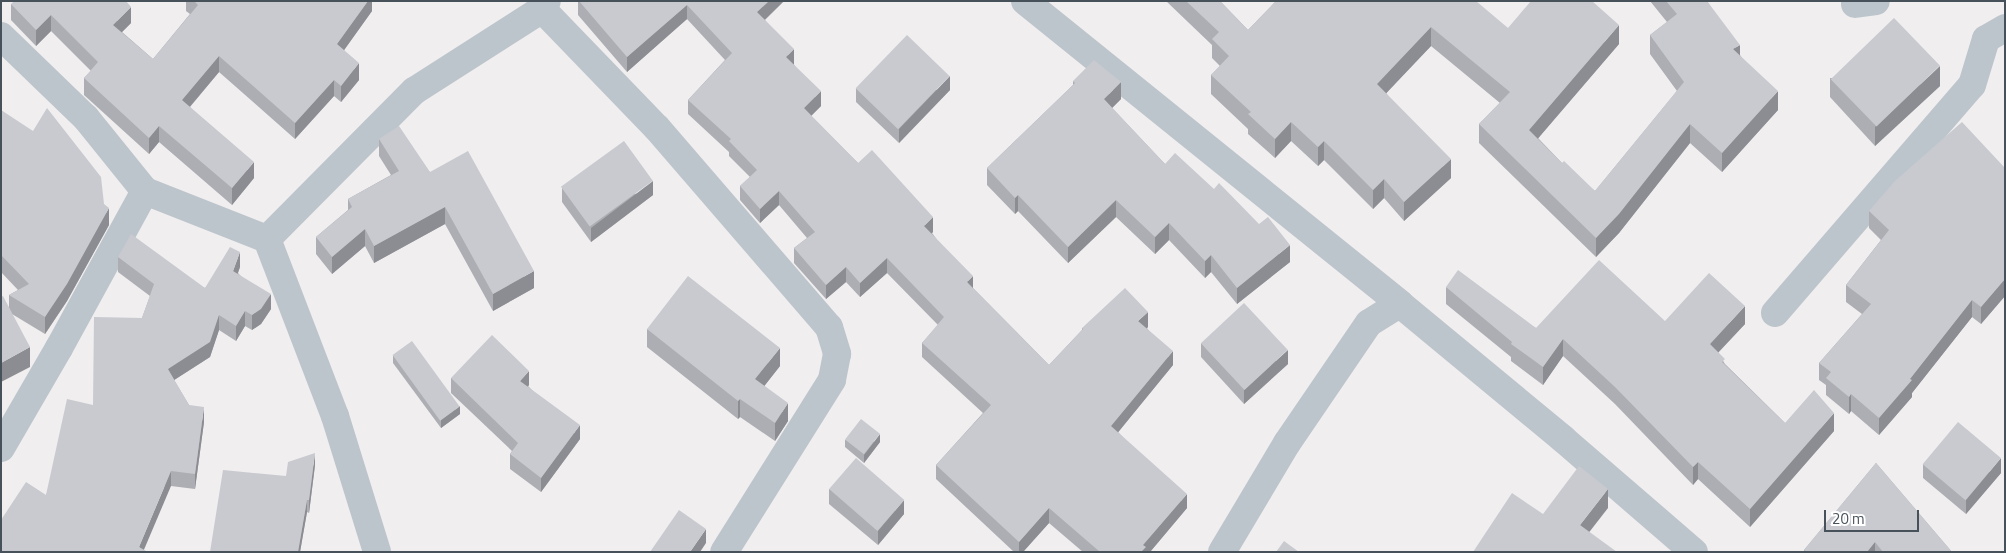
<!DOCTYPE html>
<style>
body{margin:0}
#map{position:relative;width:2006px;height:553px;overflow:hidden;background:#f0eeee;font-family:"Titillium Web",sans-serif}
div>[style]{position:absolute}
.minor>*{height:28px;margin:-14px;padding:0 14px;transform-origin:14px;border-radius:14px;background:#bdc5cc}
.wall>*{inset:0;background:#acaeb3}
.shaded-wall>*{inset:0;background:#8c8d92}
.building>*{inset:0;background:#c8cad0;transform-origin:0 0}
span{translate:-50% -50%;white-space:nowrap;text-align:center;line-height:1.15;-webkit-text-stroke:4.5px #fff;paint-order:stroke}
.frame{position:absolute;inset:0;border:2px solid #47515a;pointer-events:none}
.scale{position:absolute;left:1824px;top:510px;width:95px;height:22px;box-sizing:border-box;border:2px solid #47515a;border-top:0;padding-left:6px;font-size:15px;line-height:18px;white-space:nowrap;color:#47515a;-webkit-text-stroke:4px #fff;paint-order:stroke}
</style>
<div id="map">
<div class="minor">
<i style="left:1025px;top:1px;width:482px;rotate:38.9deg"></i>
<i style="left:1400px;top:304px;width:212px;rotate:39.6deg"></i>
<i style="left:1563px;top:439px;width:173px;rotate:40.8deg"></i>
<i style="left:1855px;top:4px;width:21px;rotate:-8deg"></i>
<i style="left:542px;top:9px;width:165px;rotate:46deg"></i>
<i style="left:657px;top:128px;width:263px;rotate:49.2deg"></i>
<i style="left:829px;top:327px;width:28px;rotate:73deg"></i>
<i style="left:837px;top:354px;width:26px;rotate:101deg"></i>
<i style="left:832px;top:380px;width:203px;rotate:122.1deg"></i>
<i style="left:1px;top:36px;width:118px;rotate:44deg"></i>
<i style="left:86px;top:118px;width:94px;rotate:51.1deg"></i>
<i style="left:145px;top:191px;width:131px;rotate:21.5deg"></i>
<i style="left:267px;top:239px;width:190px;rotate:69deg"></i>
<i style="left:335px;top:416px;width:142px;rotate:72.8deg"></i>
<i style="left:267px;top:239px;width:209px;rotate:-45.2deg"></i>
<i style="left:414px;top:91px;width:152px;rotate:-32.6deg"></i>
<i style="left:542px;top:9px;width:9px;rotate:-58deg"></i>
<i style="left:1775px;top:313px;width:301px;rotate:-49.2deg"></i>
<i style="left:1972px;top:85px;width:48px;rotate:-73.1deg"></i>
<i style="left:1986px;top:39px;width:22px;rotate:-30deg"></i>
<i style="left:1px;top:448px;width:116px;rotate:-59.9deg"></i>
<i style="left:59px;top:348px;width:179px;rotate:-61.3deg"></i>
<i style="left:1222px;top:552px;width:127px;rotate:-59.2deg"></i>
<i style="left:1287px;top:443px;width:145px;rotate:-55.7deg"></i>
<i style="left:1369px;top:323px;width:36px;rotate:-32deg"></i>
</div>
<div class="wall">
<i style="clip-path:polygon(186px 1px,372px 1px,372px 11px,344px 50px,359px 80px,341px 102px,334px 96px,295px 139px,219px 72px,190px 107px,254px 178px,232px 205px,159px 142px,149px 154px,84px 95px,84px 78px,91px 71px,51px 31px,36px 46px,11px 20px,11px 4px,131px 23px,122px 32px,153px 59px,190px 14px,186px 11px)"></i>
<i style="clip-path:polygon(578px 1px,784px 1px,765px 20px,821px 106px,811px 116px,858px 163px,933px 232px,932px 233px,973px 288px,1049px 365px,1082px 330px,1082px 328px,1148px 327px,1147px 328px,1173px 365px,1118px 432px,1187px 508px,1150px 552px,1083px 552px,1049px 523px,1023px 552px,1014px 552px,936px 479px,936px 465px,983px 413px,922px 357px,922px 343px,938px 325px,887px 273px,860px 297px,846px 282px,826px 299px,794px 263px,794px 248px,807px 238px,779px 205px,760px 223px,740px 200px,740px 186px,750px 177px,729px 156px,729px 152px,688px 114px,688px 100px,725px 60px,687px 19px,627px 72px,578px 15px)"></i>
<i style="clip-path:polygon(1166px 1px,1220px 1px,1248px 30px,1276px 1px,1508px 28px,1619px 44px,1538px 138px,1562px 163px,1595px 191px,1677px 91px,1650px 54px,1650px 35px,1667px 22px,1650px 1px,1707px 1px,1740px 55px,1778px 110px,1722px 172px,1690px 143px,1619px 233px,1596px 257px,1479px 143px,1479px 124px,1500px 103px,1431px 46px,1386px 93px,1451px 178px,1404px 221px,1384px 198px,1373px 209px,1324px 160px,1318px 166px,1291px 141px,1275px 158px,1248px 134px,1248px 129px,1211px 94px,1211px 75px,1220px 66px,1212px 58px,1212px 45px)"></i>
<i style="clip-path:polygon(1830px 78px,1940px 86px,1875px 146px,1830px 97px)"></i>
<i style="clip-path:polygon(1073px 81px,1121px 99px,1112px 108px,1165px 164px,1290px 262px,1237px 304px,1211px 272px,1205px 278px,1169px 240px,1155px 254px,1116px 217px,1068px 263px,1018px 211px,1015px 214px,987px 185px,987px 168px,1073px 85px)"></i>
<i style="clip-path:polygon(856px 88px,950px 90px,899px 143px,856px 102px)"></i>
<i style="clip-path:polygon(1px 110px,104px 204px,109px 225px,67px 301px,45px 334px,12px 314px,30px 367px,9px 308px,9px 295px,18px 290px,1px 272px)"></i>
<i style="clip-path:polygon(379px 139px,430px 172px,534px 288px,493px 311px,445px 224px,374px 263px,365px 246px,332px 274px,316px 254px,316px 237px,348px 210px,348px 199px,391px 175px,379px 156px)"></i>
<i style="clip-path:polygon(2005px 168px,2005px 296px,1981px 324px,1972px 317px,1912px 393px,1912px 397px,1879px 435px,1851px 411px,1849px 414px,1826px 395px,1826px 385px,1819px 380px,1819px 363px,1862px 314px,1846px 302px,1846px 285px,1881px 240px,1869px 228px,1869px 211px)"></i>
<i style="clip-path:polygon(562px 188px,653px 195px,591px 242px,562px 202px)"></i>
<i style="clip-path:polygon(118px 257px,205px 288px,240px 267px,238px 273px,271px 309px,261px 324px,252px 330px,245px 326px,236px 341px,219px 330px,210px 357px,174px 380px,189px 405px,204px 422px,195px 489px,171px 486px,46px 495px,93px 405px,142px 318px,150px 296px,118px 272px)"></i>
<i style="clip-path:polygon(1446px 287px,1536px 328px,1665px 321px,1745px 324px,1718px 353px,1725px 364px,1785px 423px,1834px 431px,1750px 527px,1698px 479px,1693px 485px,1615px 404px,1563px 356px,1543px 385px,1511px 361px,1511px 357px,1446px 304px)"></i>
<i style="clip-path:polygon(647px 329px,780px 366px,764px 386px,788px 421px,775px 441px,740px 417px,738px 419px,647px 347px)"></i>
<i style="clip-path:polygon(1201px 343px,1288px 364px,1244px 404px,1201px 357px)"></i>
<i style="clip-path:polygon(393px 355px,460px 414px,441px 428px,393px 363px)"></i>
<i style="clip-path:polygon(451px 378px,529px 385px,528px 386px,580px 439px,541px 492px,510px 469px,510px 454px,512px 451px,451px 393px)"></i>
<i style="clip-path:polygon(845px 440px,880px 442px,864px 463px,845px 447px)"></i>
<i style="clip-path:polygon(1876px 463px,1952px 552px,1804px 552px,1804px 550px)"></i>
<i style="clip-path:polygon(1923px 464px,2001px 473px,1966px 514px,1923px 478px)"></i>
<i style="clip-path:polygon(315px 465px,309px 513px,307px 512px,300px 552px,210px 552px,286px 476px)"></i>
<i style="clip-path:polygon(829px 489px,904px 514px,878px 545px,829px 504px)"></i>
</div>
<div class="shaded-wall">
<i style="clip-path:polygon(368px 1px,372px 1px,372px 11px,337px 60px,337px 44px)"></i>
<i style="clip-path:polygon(769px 1px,784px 1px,757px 27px,757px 12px)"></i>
<i style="clip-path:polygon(687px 5px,687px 19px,627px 72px,627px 57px)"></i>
<i style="clip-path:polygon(131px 7px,131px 23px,113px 41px,113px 25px)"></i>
<i style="clip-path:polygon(51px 15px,51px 31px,36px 46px,36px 30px)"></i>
<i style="clip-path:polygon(1619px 25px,1619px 44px,1529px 149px,1529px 130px)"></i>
<i style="clip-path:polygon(1431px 27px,1431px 46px,1377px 103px,1377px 84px)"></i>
<i style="clip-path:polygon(1740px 45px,1740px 64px,1733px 49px)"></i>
<i style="clip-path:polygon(794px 49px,794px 64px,786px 71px,786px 57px)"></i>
<i style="clip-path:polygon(219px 56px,219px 72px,182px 116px,182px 100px)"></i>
<i style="clip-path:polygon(359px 63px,359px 80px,341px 102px,341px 86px)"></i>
<i style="clip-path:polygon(1940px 66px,1940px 86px,1875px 146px,1875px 127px)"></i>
<i style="clip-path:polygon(950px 76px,950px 90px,899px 143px,899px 129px)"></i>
<i style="clip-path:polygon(334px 80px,334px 96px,295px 139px,295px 123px)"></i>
<i style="clip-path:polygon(1121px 82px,1121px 99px,1104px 116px,1104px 99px)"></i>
<i style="clip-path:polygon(821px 91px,821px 106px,804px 123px,804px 108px)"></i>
<i style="clip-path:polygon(1778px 91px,1778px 110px,1722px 172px,1722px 153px)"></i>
<i style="clip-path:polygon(1291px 122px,1291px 141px,1275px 158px,1275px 139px)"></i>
<i style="clip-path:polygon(1690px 124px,1690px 143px,1619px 233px,1596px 257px,1596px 238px)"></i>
<i style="clip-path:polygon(159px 126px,159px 142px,149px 154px,149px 138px)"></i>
<i style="clip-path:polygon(1324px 141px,1324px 160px,1318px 166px,1318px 147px)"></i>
<i style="clip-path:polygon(1451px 159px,1451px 178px,1404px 221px,1404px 202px)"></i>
<i style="clip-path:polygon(254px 162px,254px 178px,232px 205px,232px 188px)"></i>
<i style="clip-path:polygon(1384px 179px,1384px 198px,1373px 209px,1373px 190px)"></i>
<i style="clip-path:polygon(653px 181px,653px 195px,591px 242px,591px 228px)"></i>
<i style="clip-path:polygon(779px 191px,779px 205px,760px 223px,760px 209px)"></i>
<i style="clip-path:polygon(1018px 195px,1018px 211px,1015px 214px,1015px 198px)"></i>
<i style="clip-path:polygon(1116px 200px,1116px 217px,1068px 263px,1068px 247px)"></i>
<i style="clip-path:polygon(445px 207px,445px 224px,374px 263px,374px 246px)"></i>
<i style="clip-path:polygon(109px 208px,109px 225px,67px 301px,45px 334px,45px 317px)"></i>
<i style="clip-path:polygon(933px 217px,933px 232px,924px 240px,924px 226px)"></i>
<i style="clip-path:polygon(1169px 223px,1169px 240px,1155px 254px,1155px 237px)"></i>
<i style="clip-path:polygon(365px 229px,365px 246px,332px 274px,332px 257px)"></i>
<i style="clip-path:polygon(1290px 245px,1290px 262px,1237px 304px,1237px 288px)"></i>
<i style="clip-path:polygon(240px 252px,240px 267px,233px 286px,233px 271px)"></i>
<i style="clip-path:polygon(1211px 255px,1211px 272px,1205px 278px,1205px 261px)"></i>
<i style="clip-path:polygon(887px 258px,887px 273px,860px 297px,860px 283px)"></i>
<i style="clip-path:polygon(846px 267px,846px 282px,826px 299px,826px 285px)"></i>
<i style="clip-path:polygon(534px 271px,534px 288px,493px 311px,493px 294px)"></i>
<i style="clip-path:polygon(973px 276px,973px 291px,967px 282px)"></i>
<i style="clip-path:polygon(2005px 279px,2005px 296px,1981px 324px,1981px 307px)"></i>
<i style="clip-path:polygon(271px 294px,271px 309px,261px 324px,252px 330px,252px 315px)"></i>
<i style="clip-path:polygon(1972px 300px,1972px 317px,1912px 393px,1912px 397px,1879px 435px,1879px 418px)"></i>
<i style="clip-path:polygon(1745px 306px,1745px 324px,1710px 361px,1710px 344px)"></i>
<i style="clip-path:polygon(245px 311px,245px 326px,236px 341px,236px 326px)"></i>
<i style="clip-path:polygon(1148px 312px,1148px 327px,1138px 336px,1138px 321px)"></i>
<i style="clip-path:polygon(219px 315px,219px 330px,210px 357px,168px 384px,168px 369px)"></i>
<i style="clip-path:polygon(1563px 339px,1563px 356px,1543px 385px,1543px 367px)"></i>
<i style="clip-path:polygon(30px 347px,30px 367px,1px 382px,1px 363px)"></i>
<i style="clip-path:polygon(780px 348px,780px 366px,755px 398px,755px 379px)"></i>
<i style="clip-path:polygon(1288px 350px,1288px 364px,1244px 404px,1244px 390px)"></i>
<i style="clip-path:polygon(1173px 351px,1173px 365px,1111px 441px,1111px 426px)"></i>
<i style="clip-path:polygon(529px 371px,529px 385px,520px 395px,520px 381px)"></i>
<i style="clip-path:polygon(1851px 394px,1851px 411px,1849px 414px,1849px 397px)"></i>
<i style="clip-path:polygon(740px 399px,740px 417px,738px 419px,738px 401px)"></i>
<i style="clip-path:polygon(788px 403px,788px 421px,775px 441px,775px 423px)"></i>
<i style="clip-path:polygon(460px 406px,460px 414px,441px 428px,441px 420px)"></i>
<i style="clip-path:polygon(204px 407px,204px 422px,195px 489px,195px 474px)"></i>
<i style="clip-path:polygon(1834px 413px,1834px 431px,1750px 527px,1750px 509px)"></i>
<i style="clip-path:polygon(580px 425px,580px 439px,541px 492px,541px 478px)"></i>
<i style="clip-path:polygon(880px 434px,880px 442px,864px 463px,864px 455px)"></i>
<i style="clip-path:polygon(315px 453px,315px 465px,309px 513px,309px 500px)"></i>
<i style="clip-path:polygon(2001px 458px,2001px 473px,1966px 514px,1966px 500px)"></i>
<i style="clip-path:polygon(1698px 462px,1698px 479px,1693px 485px,1693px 467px)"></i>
<i style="clip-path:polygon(171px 471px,171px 486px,143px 552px,139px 547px)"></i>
<i style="clip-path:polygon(1608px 489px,1608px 508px,1580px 544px,1580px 525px)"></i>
<i style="clip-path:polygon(1187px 494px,1187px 508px,1150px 552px,1141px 552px,1143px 545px)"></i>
<i style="clip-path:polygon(307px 500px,307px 512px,300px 552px,298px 552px)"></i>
<i style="clip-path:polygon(904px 500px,904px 514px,878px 545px,878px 531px)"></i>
<i style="clip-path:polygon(1049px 508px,1049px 523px,1023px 552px,1019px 552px,1019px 542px)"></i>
<i style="clip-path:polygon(706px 529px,706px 543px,700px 552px,690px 552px)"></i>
<i style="clip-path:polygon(1875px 542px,1875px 552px,1867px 552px)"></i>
</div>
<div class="building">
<i style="clip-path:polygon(14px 1px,126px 1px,131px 7px,113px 25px,153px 59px,198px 5px,194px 1px,368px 1px,337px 44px,359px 63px,341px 86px,334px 80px,295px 123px,219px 56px,182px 100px,254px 162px,232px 188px,159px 126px,149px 138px,84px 78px,98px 62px,51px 15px,36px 30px,11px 4px)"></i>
<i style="clip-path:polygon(579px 1px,769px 1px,757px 12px,794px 49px,786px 57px,821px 91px,804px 108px,858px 163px,872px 150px,933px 217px,924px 226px,973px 276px,967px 282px,1049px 365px,1083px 329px,1082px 328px,1125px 288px,1148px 312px,1138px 321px,1173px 351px,1111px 426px,1187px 494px,1143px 545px,1146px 547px,1141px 552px,1100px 552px,1049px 508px,1019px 542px,936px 465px,991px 405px,922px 343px,944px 317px,887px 258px,860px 283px,846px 267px,826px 285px,794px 248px,815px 232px,779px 191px,760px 209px,740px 186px,757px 170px,729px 141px,731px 139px,688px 100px,732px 53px,687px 5px,627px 57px)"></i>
<i style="clip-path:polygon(1186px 1px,1220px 1px,1248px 30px,1276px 1px,1476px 1px,1508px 28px,1531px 1px,1592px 1px,1619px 25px,1529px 130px,1562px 163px,1564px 161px,1595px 191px,1684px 82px,1650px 35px,1677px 14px,1666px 1px,1707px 1px,1740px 45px,1733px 49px,1778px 91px,1722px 153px,1690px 124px,1619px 214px,1596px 238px,1479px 124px,1510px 92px,1431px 27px,1377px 84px,1451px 159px,1404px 202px,1384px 179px,1373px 190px,1324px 141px,1318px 147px,1291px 122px,1275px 139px,1248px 114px,1251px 112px,1211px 75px,1229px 56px,1212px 39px,1219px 32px)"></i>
<i style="left:1894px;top:18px;width:66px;height:88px;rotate:46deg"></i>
<i style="left:907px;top:35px;width:59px;height:74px;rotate:44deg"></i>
<i style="clip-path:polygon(1094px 60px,1121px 82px,1104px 99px,1165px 164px,1175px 153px,1214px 189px,1219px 183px,1259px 224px,1268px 217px,1290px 245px,1237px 288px,1211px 255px,1205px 261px,1169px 223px,1155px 237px,1116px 200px,1068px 247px,1018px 195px,1015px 198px,987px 168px,1075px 83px,1073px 81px)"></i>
<i style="clip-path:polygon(47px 108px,101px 177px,104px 204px,109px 208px,67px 284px,45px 317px,9px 295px,29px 284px,1px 255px,1px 110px,33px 131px)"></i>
<i style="clip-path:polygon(1962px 122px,2005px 168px,2005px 279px,1981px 307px,1972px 300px,1910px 379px,1912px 380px,1879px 418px,1851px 394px,1849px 397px,1826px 378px,1831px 372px,1819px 363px,1871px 304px,1846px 285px,1889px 230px,1869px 211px,1895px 181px)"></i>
<i style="clip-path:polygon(399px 126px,430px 172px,468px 151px,534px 271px,493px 294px,445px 207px,374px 246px,365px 229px,332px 257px,316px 237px,352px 207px,348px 199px,399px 171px,379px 139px)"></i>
<i style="left:624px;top:141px;width:49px;height:78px;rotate:54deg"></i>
<i style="clip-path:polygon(131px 234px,205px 288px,230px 247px,240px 252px,233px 271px,271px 294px,261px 309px,252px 315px,245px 311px,236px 326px,219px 315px,210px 342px,168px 369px,189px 405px,204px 407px,195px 474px,171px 471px,139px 547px,148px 552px,1px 552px,1px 520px,26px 482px,46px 495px,67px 399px,93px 405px,94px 317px,142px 318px,154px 284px,118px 257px)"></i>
<i style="clip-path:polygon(1599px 260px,1665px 321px,1709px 273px,1745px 306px,1710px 344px,1725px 359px,1722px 362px,1785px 423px,1814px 390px,1834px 413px,1750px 509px,1698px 462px,1693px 467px,1615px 387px,1563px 339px,1543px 367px,1511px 344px,1512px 342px,1446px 287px,1458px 270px,1536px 328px)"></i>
<i style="clip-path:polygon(688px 276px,780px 348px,755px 379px,788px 403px,775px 423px,740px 399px,738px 401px,647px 329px)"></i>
<i style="clip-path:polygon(3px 296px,30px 347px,1px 363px,1px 297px)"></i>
<i style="left:1244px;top:303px;width:64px;height:59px;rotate:47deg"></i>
<i style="clip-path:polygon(492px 335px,529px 371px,520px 381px,580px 425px,541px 478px,510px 454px,518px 443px,451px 378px)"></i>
<i style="left:412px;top:341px;width:81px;height:24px;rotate:54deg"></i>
<i style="left:861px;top:419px;width:24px;height:26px;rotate:38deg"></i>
<i style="left:1958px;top:422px;width:56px;height:55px;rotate:40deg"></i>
<i style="clip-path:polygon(315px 453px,309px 500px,307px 500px,298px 552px,210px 552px,223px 470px,286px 476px,288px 462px)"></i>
<i style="left:856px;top:458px;width:64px;height:41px;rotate:41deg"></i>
<i style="clip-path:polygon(1876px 463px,1952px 552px,1883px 552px,1875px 542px,1867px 552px,1807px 552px,1804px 550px)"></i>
<i style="clip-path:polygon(1579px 466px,1608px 489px,1580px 525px,1617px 552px,1473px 552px,1512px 493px,1543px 514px)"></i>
<i style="clip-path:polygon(679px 510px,706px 529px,690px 552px,650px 552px)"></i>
<i style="clip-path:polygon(1284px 541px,1299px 552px,1276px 552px)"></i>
</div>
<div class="frame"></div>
<div class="scale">20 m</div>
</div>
